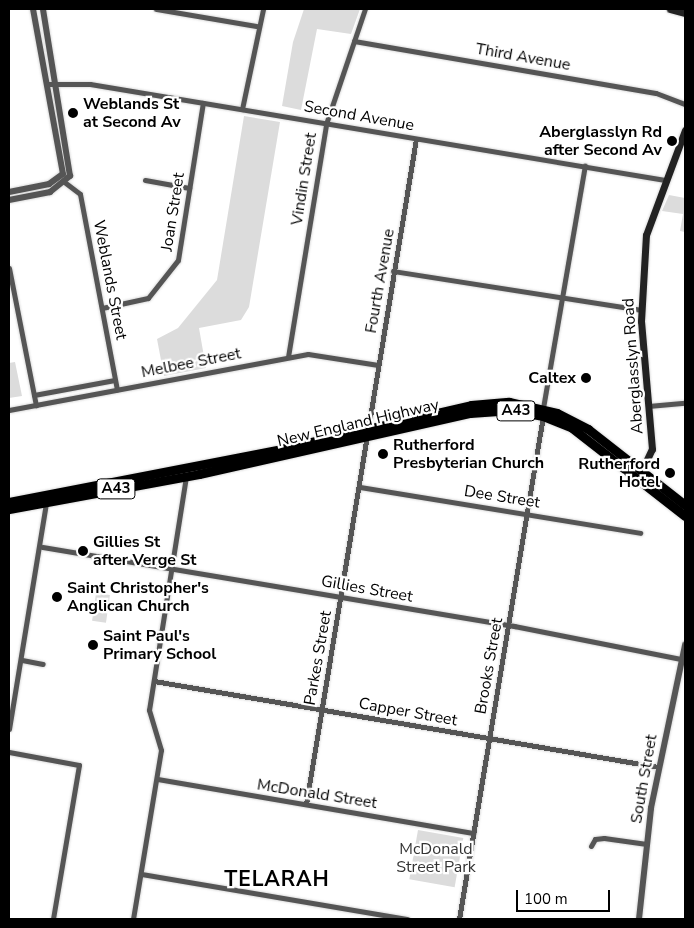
<!DOCTYPE html>
<style>
body{margin:0}
#map{position:relative;width:694px;height:928px;overflow:hidden;background:#fff;font-family:"Nunito Sans",sans-serif}
div>[style]{position:absolute}
.green>*{inset:0;background:#dcdcdc;transform-origin:0 0}
.roads{filter:drop-shadow(0 0 1px #dbdbdb) drop-shadow(0 0 1px #dbdbdb)}
.minor>*{height:5px;margin:-2.5px;padding:0 2.5px;transform-origin:2.5px;border-radius:2.5px;background:#555}
.tertiary>*{height:6px;margin:-3px;padding:0 3px;transform-origin:3px;border-radius:3px;background:#555}
.secondary>*{height:7px;margin:-3.5px;padding:0 3.5px;transform-origin:3.5px;border-radius:3.5px;background:#222}
.trunk>*{height:9px;margin:-4.5px;padding:0 4.5px;transform-origin:4.5px;border-radius:4.5px;background:#000}
.dots>*{width:14px;height:14px;translate:-50% -50%;box-sizing:border-box;border:2px solid #fff;border-radius:50%}
span{translate:-50% -50%;white-space:nowrap;text-align:center;line-height:1.15;-webkit-text-stroke:4.5px #fff;paint-order:stroke}
.shield-label span{padding:1px 4px;background:#fff;border:1px solid;border-radius:4px;-webkit-text-stroke-width:0}
.shield-label{font-size:15px;color:#000;font-weight:700}
.street-label{font-size:16px;color:#000}
.poi-label{font-size:16px;color:#000;font-weight:700}
.left{translate:0 -50%;text-align:left}
.right{translate:-100% -50%;text-align:right}
.park-label{font-size:16px;color:#333}
.district-label{font-size:21px;color:#000;font-weight:700;letter-spacing:1px}
.frame{position:absolute;inset:0;border:10px solid #000;pointer-events:none}
.scale{position:absolute;left:516px;top:890px;width:94px;height:22px;box-sizing:border-box;border:2px solid #000;border-top:0;padding-left:6px;font-size:15px;line-height:18px;white-space:nowrap;color:#000;-webkit-text-stroke:4px #fff;paint-order:stroke}
</style>
<div id="map">
<div class="green">
<i style="clip-path:polygon(304px 9px,360px 9px,351px 34px,317px 29px,301px 110px,282px 106px,293px 42px)"></i>
<i style="clip-path:polygon(244px 116px,280px 122px,249px 307px,241px 320px,199px 328px,206px 368px,164px 376px,157px 339px,178px 328px,217px 280px)"></i>
<i style="clip-path:polygon(669px 195px,685px 198px,685px 232px,680px 231px,683px 214px,662px 211px)"></i>
<i style="clip-path:polygon(15px 362px,22px 396px,9px 398px,9px 363px)"></i>
<i style="left:96px;top:593px;width:14px;height:28px;rotate:8deg"></i>
<i style="left:418px;top:830px;width:46px;height:50px;rotate:10deg"></i>
</div>
<div class="roads">
<div class="minor">
<i style="left:156px;top:9px;width:102px;rotate:9.6deg"></i>
<i style="left:354px;top:41px;width:306px;rotate:9.8deg"></i>
<i style="left:656px;top:93px;width:31px;rotate:21deg"></i>
<i style="left:48px;top:84px;width:42px"></i>
<i style="left:90px;top:84px;width:583px;rotate:9.48deg"></i>
<i style="left:242px;top:109px;width:102px;rotate:-78.1deg"></i>
<i style="left:145px;top:180px;width:45px;rotate:10.3deg"></i>
<i style="left:63px;top:181px;width:21px;rotate:37deg"></i>
<i style="left:80px;top:194px;width:199px;rotate:79.3deg"></i>
<i style="left:9px;top:268px;width:140px;rotate:78.9deg"></i>
<i style="left:393px;top:271px;width:251px;rotate:8.9deg"></i>
<i style="left:102px;top:308px;width:47px;rotate:-12.3deg"></i>
<i style="left:148px;top:298px;width:48px;rotate:-51.7deg"></i>
<i style="left:178px;top:260px;width:159px;rotate:-81deg"></i>
<i style="left:288px;top:357px;width:236px;rotate:-80.7deg"></i>
<i style="left:326px;top:124px;width:121px;rotate:-71.3deg"></i>
<i style="left:34px;top:395px;width:82px;rotate:-10.5deg"></i>
<i style="left:648px;top:406px;width:37px;rotate:-5deg"></i>
<i style="left:543px;top:408px;width:246px;rotate:-80.2deg"></i>
<i style="left:9px;top:410px;width:304px;rotate:-10.6deg"></i>
<i style="left:308px;top:354px;width:71px;rotate:8.9deg"></i>
<i style="left:360px;top:487px;width:284px;rotate:9.3deg"></i>
<i style="left:42px;top:547px;width:479px;rotate:9.5deg"></i>
<i style="left:514px;top:626px;width:174px;rotate:11.2deg"></i>
<i style="left:22px;top:660px;width:21px;rotate:11deg"></i>
<i style="left:154px;top:681px;width:511px;rotate:9.68deg"></i>
<i style="left:9px;top:729px;width:230px;rotate:-80.7deg"></i>
<i style="left:9px;top:752px;width:71px;rotate:10.5deg"></i>
<i style="left:79px;top:765px;width:156px;rotate:99.6deg"></i>
<i style="left:157px;top:779px;width:321px;rotate:9.7deg"></i>
<i style="left:306px;top:804px;width:674px;rotate:-80.61deg"></i>
<i style="left:591px;top:846px;width:8px;rotate:-60deg"></i>
<i style="left:595px;top:839px;width:9px;rotate:-6deg"></i>
<i style="left:604px;top:838px;width:43px;rotate:7.9deg"></i>
<i style="left:141px;top:874px;width:270px;rotate:9.6deg"></i>
<i style="left:133px;top:919px;width:171px;rotate:-80.6deg"></i>
<i style="left:161px;top:750px;width:42px;rotate:-106.7deg"></i>
<i style="left:149px;top:710px;width:237px;rotate:-81deg"></i>
<i style="left:459px;top:919px;width:510px;rotate:-80.52deg"></i>
</div>
<div class="tertiary">
<i style="left:9px;top:192px;width:41px;rotate:-11.3deg"></i>
<i style="left:49px;top:184px;width:17px;rotate:-36deg"></i>
<i style="left:63px;top:174px;width:168px;rotate:-100.3deg"></i>
<i style="left:9px;top:200px;width:42px;rotate:-11deg"></i>
<i style="left:50px;top:192px;width:26px;rotate:-39deg"></i>
<i style="left:70px;top:176px;width:169px;rotate:-99.2deg"></i>
<i style="left:639px;top:919px;width:112px;rotate:-83.8deg"></i>
<i style="left:651px;top:808px;width:167px;rotate:-78.2deg"></i>
</div>
<div class="secondary">
<i style="left:670px;top:9px;width:16px;rotate:15deg"></i>
<i style="left:645px;top:484px;width:14px;rotate:-102deg"></i>
<i style="left:642px;top:470px;width:23px;rotate:-65deg"></i>
<i style="left:652px;top:449px;width:128px;rotate:-94.9deg"></i>
<i style="left:641px;top:321px;width:86px;rotate:-86.7deg"></i>
<i style="left:646px;top:235px;width:112px;rotate:-69.6deg"></i>
</div>
<div class="trunk">
<i style="left:9px;top:502px;width:277px;rotate:-11deg"></i>
<i style="left:281px;top:449px;width:195px;rotate:-13deg"></i>
<i style="left:471px;top:405px;width:38px;rotate:-5deg"></i>
<i style="left:509px;top:402px;width:49px;rotate:12.9deg"></i>
<i style="left:557px;top:413px;width:35px;rotate:27deg"></i>
<i style="left:588px;top:429px;width:123px;rotate:38.1deg"></i>
<i style="left:9px;top:509px;width:193px;rotate:-10.4deg"></i>
<i style="left:199px;top:474px;width:278px;rotate:-12.7deg"></i>
<i style="left:470px;top:413px;width:39px;rotate:-4deg"></i>
<i style="left:509px;top:410px;width:35px;rotate:10deg"></i>
<i style="left:543px;top:416px;width:31px;rotate:22deg"></i>
<i style="left:572px;top:428px;width:143px;rotate:37.9deg"></i>
</div>
</div>
<div class="dots">
<i style="left:73px;top:113px;background:#000"></i>
<i style="left:672px;top:141px;background:#000"></i>
<i style="left:586px;top:378px;background:#000"></i>
<i style="left:383px;top:454px;background:#000"></i>
<i style="left:670px;top:473px;background:#000"></i>
<i style="left:83px;top:551px;background:#000"></i>
<i style="left:57px;top:597px;background:#000"></i>
<i style="left:93px;top:645px;background:#000"></i>
</div>
<div class="shield-label">
<span style="left:516px;top:411px">A43</span>
<span style="left:116px;top:489px">A43</span>
</div>
<div class="street-label">
<span style="left:523px;top:57px;rotate:10deg">Third Avenue</span>
<span style="left:359px;top:116px;rotate:10deg">Second Avenue</span>
<span style="left:304px;top:179px;rotate:-81deg">Vindin Street</span>
<span style="left:173px;top:212px;rotate:-81deg">Joan Street</span>
<span style="left:110px;top:280px;rotate:79deg">Weblands Street</span>
<span style="left:380px;top:281px;rotate:-80deg">Fourth Avenue</span>
<span style="left:191px;top:363px;rotate:-11deg">Melbee Street</span>
<span style="left:633px;top:366px;rotate:-94deg">Aberglasslyn Road</span>
<span style="left:358px;top:423px;rotate:-13deg">New England Highway</span>
<span style="left:502px;top:497px;rotate:9deg">Dee Street</span>
<span style="left:367px;top:589px;rotate:10deg">Gillies Street</span>
<span style="left:318px;top:658px;rotate:-80deg">Parkes Street</span>
<span style="left:489px;top:666px;rotate:-80deg">Brooks Street</span>
<span style="left:408px;top:712px;rotate:10deg">Capper Street</span>
<span style="left:644px;top:779px;rotate:-80deg">South Street</span>
<span style="left:317px;top:794px;rotate:9deg">McDonald Street</span>
</div>
<div class="poi-label">
<span class="left" style="left:83px;top:113px">Weblands St<br>at Second Av</span>
<span class="right" style="left:662px;top:141px">Aberglasslyn Rd<br>after Second Av</span>
<span class="right" style="left:576px;top:378px">Caltex</span>
<span class="left" style="left:393px;top:454px">Rutherford<br>Presbyterian Church</span>
<span class="right" style="left:660px;top:473px">Rutherford<br>Hotel</span>
<span class="left" style="left:93px;top:551px">Gillies St<br>after Verge St</span>
<span class="left" style="left:67px;top:597px">Saint Christopher's<br>Anglican Church</span>
<span class="left" style="left:103px;top:645px">Saint Paul's<br>Primary School</span>
</div>
<div class="park-label">
<span style="left:436px;top:858px">McDonald<br>Street Park</span>
</div>
<div class="district-label">
<span style="left:277px;top:879px">TELARAH</span>
</div>
<div class="frame"></div>
<div class="scale">100 m</div>
</div>
